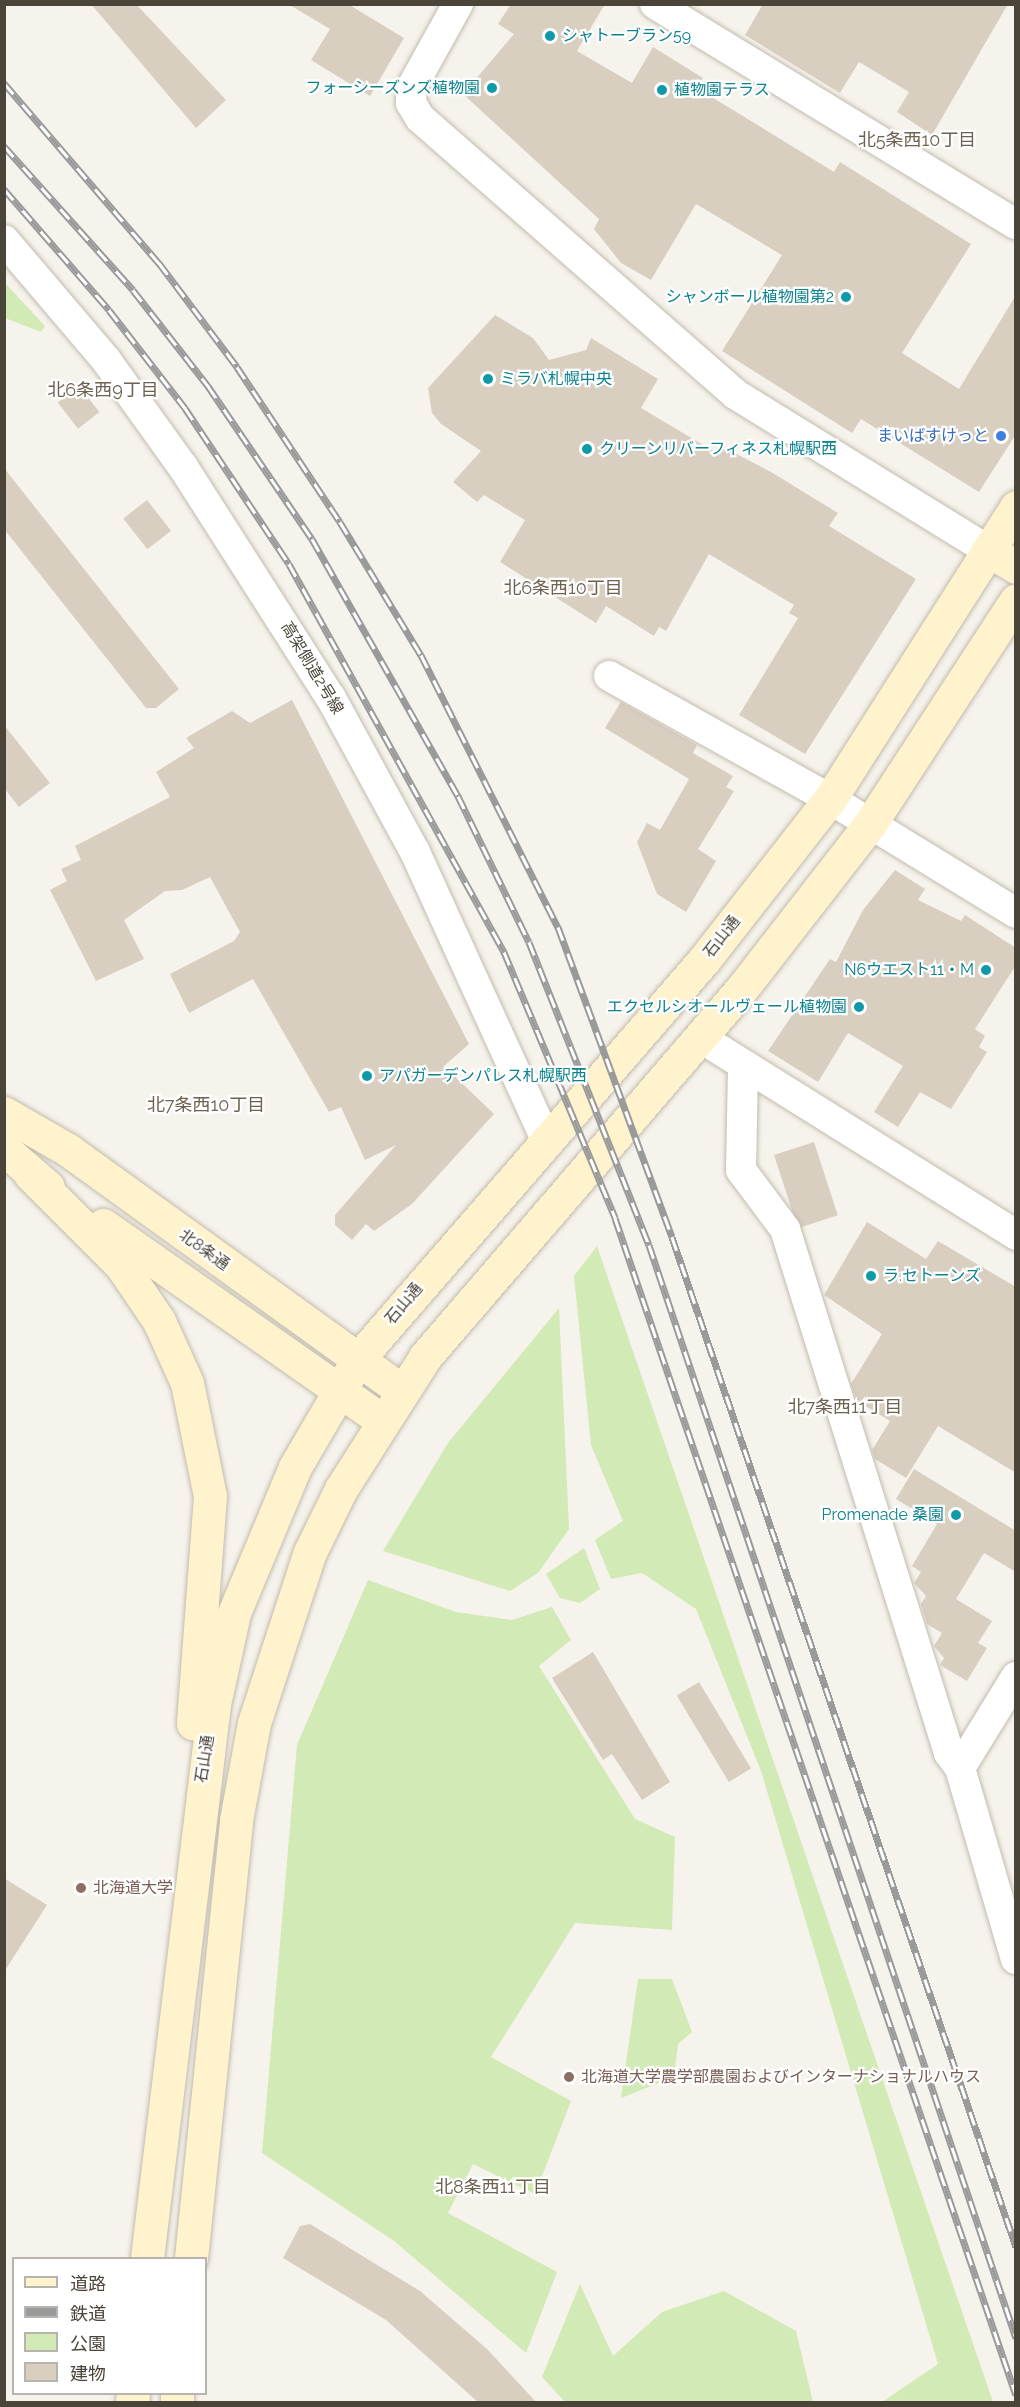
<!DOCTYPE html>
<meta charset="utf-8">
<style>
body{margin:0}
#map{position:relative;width:1020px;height:2407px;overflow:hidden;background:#f6f3ec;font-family:Raleway,"Noto Sans JP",sans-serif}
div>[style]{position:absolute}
.green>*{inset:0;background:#d2eab5}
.building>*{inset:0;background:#d8cfc1;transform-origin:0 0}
.roads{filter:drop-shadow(0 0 2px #c2bbae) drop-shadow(0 0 2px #c2bbae)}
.street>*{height:30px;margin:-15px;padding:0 15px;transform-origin:15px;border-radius:15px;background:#fff}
.secondary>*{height:33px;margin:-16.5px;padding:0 16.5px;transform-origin:16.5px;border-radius:16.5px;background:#fff3cd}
.rail>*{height:7px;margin-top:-3.5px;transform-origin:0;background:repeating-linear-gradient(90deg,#fff 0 14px,#9a9a9a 0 28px);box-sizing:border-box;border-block:2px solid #9a9a9a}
.dots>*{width:16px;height:16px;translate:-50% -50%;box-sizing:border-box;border:3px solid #fff;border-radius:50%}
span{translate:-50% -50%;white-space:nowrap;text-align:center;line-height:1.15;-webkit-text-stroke:4.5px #fff;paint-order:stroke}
.culture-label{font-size:16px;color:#0d838f}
.left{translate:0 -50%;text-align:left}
.right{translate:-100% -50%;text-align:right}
.shop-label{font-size:16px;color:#366cbe}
.street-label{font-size:16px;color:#4b4439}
.education-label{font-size:16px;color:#785e54}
.neighbourhood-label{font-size:18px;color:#6e6250}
.frame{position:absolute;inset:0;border:6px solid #4b4439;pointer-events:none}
.legend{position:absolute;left:12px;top:2257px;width:195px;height:138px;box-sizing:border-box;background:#fff;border:2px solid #b7b4b0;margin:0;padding:8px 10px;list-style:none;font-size:18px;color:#4b4439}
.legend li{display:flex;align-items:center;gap:12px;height:30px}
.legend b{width:30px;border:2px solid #b7b4b0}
</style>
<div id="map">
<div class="green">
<i style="clip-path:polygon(5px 283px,45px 326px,41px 332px,5px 318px)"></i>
<i style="clip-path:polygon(597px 1246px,993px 2402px,882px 2402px,938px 2364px,761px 1771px,696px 1609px,642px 1573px,611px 1579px,595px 1540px,623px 1521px,591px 1445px,574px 1276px)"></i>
<i style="clip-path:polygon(559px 1308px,569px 1529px,538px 1573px,510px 1591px,383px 1551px,448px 1443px)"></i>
<i style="clip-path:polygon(584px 1548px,600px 1589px,580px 1603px,560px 1598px,546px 1574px)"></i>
<i style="clip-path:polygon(368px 1580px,456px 1612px,512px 1620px,552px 1607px,571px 1640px,539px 1666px,635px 1819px,675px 1837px,672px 1930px,575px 1923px,491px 2057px,571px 2101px,535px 2194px,473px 2164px,448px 2213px,557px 2272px,526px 2353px,394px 2241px,262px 2153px,297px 1745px)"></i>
<i style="clip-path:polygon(638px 1979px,672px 1979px,692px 2032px,678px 2044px,674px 2077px,621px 2098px)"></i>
<i style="clip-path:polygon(580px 2284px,613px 2356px,662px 2312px,724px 2291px,796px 2331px,813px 2402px,565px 2402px,542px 2377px)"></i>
</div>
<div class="building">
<i style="clip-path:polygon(91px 4px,136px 4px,226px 100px,196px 128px)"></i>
<i style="clip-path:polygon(288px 4px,348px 4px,404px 38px,370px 96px,311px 60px,330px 29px)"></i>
<i style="clip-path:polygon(511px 4px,605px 4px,577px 51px,632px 83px,653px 47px,703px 78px,697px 88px,834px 172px,840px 162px,971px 244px,902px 353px,959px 389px,1016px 295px,1016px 434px,979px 492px,861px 419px,852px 433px,722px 351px,782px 255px,696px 204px,651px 280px,621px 263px,594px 229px,599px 219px,463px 94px,514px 34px,498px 24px)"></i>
<i style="clip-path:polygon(763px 4px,1008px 4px,932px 135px,897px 112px,909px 92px,859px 62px,840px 93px,745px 35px)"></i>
<i style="clip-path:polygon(495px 315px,533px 338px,549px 360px,586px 350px,591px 338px,658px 379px,641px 408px,715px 452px,719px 445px,771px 472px,838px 513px,829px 526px,916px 579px,805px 754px,739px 715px,798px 618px,789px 613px,794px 605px,709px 554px,666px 631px,659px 627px,654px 636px,606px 606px,596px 623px,500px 562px,525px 520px,484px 495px,477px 502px,453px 482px,481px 451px,441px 424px,432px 413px,428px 388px)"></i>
<i style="left:79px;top:386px;width:33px;height:27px;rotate:52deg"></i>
<i style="clip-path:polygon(4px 468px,179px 689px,156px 708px,146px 708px,4px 529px)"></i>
<i style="left:147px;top:500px;width:39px;height:30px;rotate:52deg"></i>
<i style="clip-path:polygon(292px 700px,469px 1044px,444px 1066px,494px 1114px,412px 1204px,374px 1231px,366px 1224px,352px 1240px,335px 1225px,335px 1215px,396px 1145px,365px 1160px,341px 1107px,329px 1112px,253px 979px,189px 1013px,170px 974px,234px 941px,240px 932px,210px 877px,182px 890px,165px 891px,124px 920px,144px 959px,96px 981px,50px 890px,67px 881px,61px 869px,81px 860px,75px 846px,170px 797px,156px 772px,194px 748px,186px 738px,232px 711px,250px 723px)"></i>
<i style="clip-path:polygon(621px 702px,697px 745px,693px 753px,733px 776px,726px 787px,734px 791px,698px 849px,716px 861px,686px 912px,657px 894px,637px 842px,647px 823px,660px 830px,689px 779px,605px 728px)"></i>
<i style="clip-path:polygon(4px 725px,50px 783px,19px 807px,4px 788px)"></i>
<i style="clip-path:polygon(895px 870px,925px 889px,918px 900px,961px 921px,965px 915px,1016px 948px,1016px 965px,975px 1029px,985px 1036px,979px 1047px,987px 1052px,951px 1109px,920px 1092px,898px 1127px,874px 1112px,903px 1066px,848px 1033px,818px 1082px,768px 1051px,830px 959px,836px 962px,863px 910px)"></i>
<i style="left:814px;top:1142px;width:77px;height:42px;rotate:72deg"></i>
<i style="clip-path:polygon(867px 1222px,926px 1259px,938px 1241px,1016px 1287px,1016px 1473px,938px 1426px,906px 1478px,875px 1459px,872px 1450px,890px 1421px,857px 1401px,851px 1384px,882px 1334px,824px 1295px)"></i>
<i style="clip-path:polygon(914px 1469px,1016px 1531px,1016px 1572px,984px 1553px,956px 1599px,992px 1621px,978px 1643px,987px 1648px,967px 1681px,940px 1665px,944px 1658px,934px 1646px,942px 1633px,927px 1624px,921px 1604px,926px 1596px,914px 1583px,921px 1572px,912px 1566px,937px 1524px,896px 1499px)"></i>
<i style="clip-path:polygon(593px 1652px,670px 1782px,642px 1800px,612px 1754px,603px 1760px,552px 1678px)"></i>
<i style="left:699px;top:1682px;width:101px;height:26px;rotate:59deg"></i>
<i style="clip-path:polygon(4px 1878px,47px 1905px,4px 1972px)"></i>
<i style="clip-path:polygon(310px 2224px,420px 2291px,487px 2349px,537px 2403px,479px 2403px,386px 2320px,283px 2258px,300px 2226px)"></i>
</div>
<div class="roads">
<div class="street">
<i style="left:458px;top:4px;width:95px;rotate:119deg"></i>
<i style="left:412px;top:87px;width:16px;rotate:94deg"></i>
<i style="left:411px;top:103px;width:17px;rotate:59deg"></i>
<i style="left:420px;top:118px;width:419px;rotate:41.2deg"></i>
<i style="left:735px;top:394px;width:297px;rotate:31.7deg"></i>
<i style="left:655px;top:4px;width:423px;rotate:31.4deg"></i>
<i style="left:4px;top:240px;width:157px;rotate:49.6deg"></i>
<i style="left:106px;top:360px;width:132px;rotate:54.3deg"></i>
<i style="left:183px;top:467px;width:274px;rotate:57.4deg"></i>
<i style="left:331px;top:698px;width:175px;rotate:61.4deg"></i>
<i style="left:415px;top:852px;width:318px;rotate:65.5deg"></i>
<i style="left:609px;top:676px;width:253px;rotate:29.1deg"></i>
<i style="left:830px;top:799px;width:218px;rotate:31.5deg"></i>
<i style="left:701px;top:1038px;width:372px;rotate:32deg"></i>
<i style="left:743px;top:1067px;width:103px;rotate:91.1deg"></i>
<i style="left:741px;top:1170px;width:74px;rotate:53.3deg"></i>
<i style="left:785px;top:1229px;width:549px;rotate:72.62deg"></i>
<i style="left:949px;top:1753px;width:19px;rotate:54deg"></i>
<i style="left:960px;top:1768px;width:199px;rotate:73.7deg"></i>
<i style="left:960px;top:1768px;width:107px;rotate:-58.4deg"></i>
</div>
<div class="secondary">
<i style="left:988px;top:550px;width:33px;rotate:31deg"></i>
<i style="left:4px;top:1113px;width:74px;rotate:30deg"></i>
<i style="left:68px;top:1150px;width:410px;rotate:35.8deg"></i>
<i style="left:4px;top:1149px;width:58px;rotate:40.8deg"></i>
<i style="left:30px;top:1174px;width:129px;rotate:45deg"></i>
<i style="left:121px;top:1265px;width:68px;rotate:55.8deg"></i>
<i style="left:159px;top:1321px;width:68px;rotate:65.7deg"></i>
<i style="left:187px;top:1383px;width:115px;rotate:78.5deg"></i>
<i style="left:210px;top:1496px;width:228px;rotate:94.3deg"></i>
<i style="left:103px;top:1225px;width:340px;rotate:35deg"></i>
<i style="left:147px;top:2258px;width:558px;rotate:-83.1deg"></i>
<i style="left:214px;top:1704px;width:93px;rotate:-77.6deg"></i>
<i style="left:234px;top:1613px;width:158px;rotate:-67.3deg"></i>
<i style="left:295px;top:1467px;width:125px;rotate:-59.7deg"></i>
<i style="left:358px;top:1359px;width:528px;rotate:-49.07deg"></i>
<i style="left:704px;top:960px;width:204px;rotate:-52deg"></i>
<i style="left:830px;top:799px;width:346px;rotate:-57.5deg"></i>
<i style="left:191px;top:2258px;width:440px;rotate:-84.1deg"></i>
<i style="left:236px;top:1820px;width:99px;rotate:-79.5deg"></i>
<i style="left:254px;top:1723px;width:180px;rotate:-71.9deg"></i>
<i style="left:310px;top:1552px;width:70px;rotate:-63.8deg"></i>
<i style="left:341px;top:1489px;width:156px;rotate:-57.5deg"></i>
<i style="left:425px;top:1357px;width:483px;rotate:-49.3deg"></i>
<i style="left:740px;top:991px;width:212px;rotate:-52.1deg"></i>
<i style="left:870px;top:824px;width:267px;rotate:-56.9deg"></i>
<i style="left:132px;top:2402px;width:8px;rotate:-83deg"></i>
<i style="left:177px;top:2402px;width:8px;rotate:-90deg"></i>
</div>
</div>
<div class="rail">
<i style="left:4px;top:83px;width:238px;rotate:49.3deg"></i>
<i style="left:159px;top:263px;width:130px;rotate:53.1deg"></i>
<i style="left:237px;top:367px;width:186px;rotate:56.4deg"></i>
<i style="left:340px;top:522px;width:156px;rotate:58.7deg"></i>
<i style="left:421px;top:655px;width:305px;rotate:63.3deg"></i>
<i style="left:558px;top:927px;width:330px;rotate:69.8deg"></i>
<i style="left:672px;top:1237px;width:1067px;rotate:71.19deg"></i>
<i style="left:4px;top:146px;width:193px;rotate:48.1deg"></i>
<i style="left:133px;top:290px;width:122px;rotate:52deg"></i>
<i style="left:208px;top:386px;width:185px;rotate:55.8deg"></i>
<i style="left:312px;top:539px;width:296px;rotate:60.4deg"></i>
<i style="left:458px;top:796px;width:162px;rotate:64.1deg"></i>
<i style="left:529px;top:942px;width:326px;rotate:68.4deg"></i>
<i style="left:649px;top:1245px;width:1153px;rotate:71.44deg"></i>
<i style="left:4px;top:189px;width:160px;rotate:49deg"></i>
<i style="left:109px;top:310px;width:124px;rotate:52.2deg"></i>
<i style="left:185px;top:408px;width:187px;rotate:56.3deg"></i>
<i style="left:289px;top:564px;width:444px;rotate:61deg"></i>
<i style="left:504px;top:952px;width:288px;rotate:67.3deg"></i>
<i style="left:615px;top:1218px;width:1243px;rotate:71.19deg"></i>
</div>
<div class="dots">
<i style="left:550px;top:36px;background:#0f9aa8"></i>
<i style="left:492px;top:88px;background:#0f9aa8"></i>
<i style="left:662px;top:90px;background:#0f9aa8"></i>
<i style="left:846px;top:297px;background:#0f9aa8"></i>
<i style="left:488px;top:379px;background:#0f9aa8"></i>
<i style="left:1001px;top:436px;background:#3f7fe0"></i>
<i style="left:587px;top:449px;background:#0f9aa8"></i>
<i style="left:986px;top:970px;background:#0f9aa8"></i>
<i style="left:859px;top:1007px;background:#0f9aa8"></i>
<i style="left:367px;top:1076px;background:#0f9aa8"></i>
<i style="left:871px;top:1276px;background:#0f9aa8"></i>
<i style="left:956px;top:1515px;background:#0f9aa8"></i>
<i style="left:81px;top:1888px;background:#8d6e63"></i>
<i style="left:569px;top:2077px;background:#8d6e63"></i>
</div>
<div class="culture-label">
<span class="left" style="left:562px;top:36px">シャトーブラン59</span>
<span class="right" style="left:480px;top:88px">フォーシーズンズ植物園</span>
<span class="left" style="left:674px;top:90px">植物園テラス</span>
<span class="right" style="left:834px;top:297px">シャンボール植物園第2</span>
<span class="left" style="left:500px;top:379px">ミラバ札幌中央</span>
<span class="left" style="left:599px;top:449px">クリーンリバーフィネス札幌駅西</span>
<span class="right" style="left:974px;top:970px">N6ウエスト11・M</span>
<span class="right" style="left:847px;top:1007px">エクセルシオールヴェール植物園</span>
<span class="left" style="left:379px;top:1076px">アパガーデンパレス札幌駅西</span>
<span class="left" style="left:883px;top:1276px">ラ.セトーンズ</span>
<span class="right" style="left:944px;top:1515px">Promenade 桑園</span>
</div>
<div class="shop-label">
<span class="right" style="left:989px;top:436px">まいばすけっと</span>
</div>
<div class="street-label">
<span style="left:312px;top:668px;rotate:59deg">高架側道2号線</span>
<span style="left:722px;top:937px;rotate:-52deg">石山通</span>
<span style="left:204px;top:1250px;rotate:36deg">北8条通</span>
<span style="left:404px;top:1304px;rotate:-50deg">石山通</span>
<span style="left:205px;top:1759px;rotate:-81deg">石山通</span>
</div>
<div class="education-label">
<span class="left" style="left:93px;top:1888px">北海道大学</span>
<span class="left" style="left:581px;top:2077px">北海道大学農学部農園およびインターナショナルハウス</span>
</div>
<div class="neighbourhood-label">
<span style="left:917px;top:140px">北5条西10丁目</span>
<span style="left:103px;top:390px">北6条西9丁目</span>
<span style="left:563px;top:588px">北6条西10丁目</span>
<span style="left:206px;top:1105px">北7条西10丁目</span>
<span style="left:845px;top:1407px">北7条西11丁目</span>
<span style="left:493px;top:2187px">北8条西11丁目</span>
</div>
<div class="frame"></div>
<ul class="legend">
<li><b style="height:8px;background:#fff3cd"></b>道路</li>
<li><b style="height:8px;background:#9a9a9a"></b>鉄道</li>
<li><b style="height:16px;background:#d2eab5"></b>公園</li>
<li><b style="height:16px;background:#d8cfc1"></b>建物</li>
</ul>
</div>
